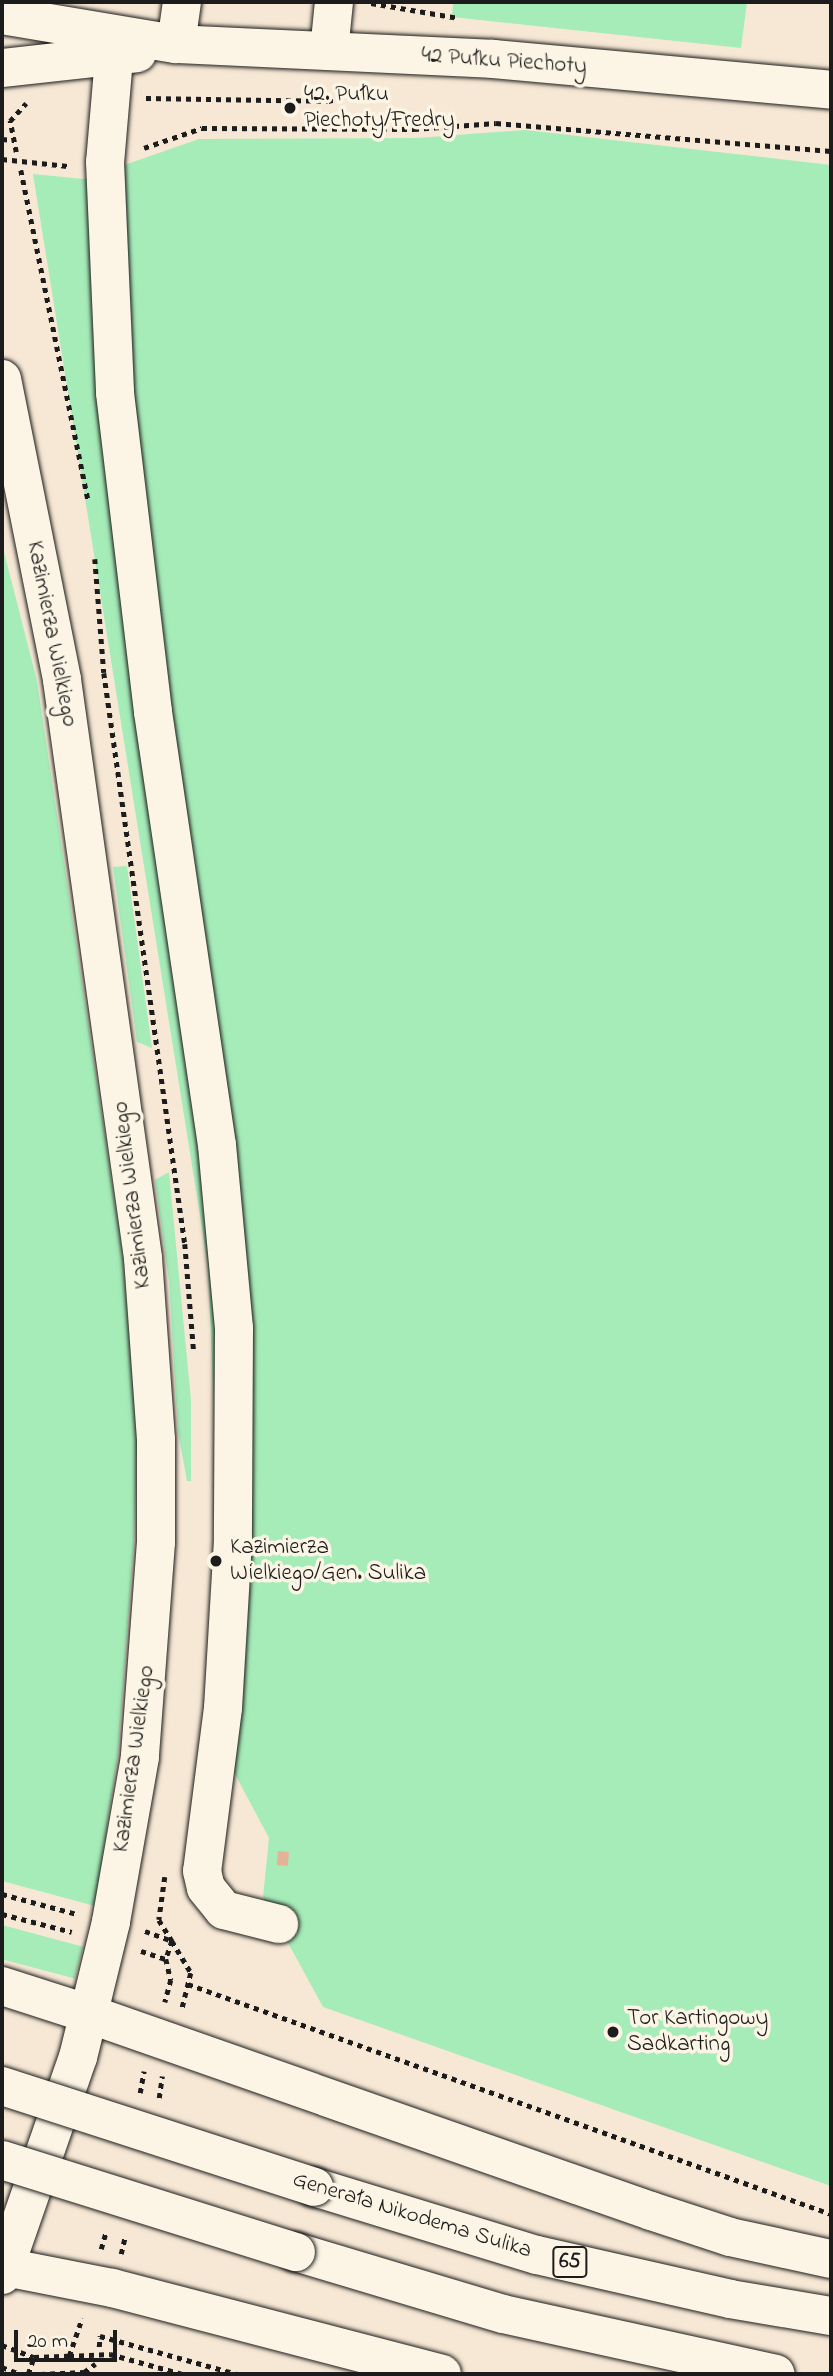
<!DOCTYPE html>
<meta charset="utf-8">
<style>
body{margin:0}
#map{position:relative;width:833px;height:2376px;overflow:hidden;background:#f7e8d5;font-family:"Indie Flower",sans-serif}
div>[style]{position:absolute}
.green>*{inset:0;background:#a6ecb8;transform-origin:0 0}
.building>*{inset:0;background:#e4b296;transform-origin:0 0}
.path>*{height:4.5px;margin-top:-2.25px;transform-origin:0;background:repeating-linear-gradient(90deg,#1c1c1c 0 5px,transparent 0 10px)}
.roads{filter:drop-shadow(0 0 2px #1c1c1c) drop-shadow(0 0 2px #1c1c1c)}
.minor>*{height:38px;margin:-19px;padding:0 19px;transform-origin:19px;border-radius:19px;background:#fcf5e5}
.major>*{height:38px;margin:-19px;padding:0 19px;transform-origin:19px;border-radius:19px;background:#fcf5e5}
.highway>*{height:38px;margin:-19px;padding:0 19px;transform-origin:19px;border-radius:19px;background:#fcf5e5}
.bridges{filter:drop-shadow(0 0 2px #1c1c1c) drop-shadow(0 0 2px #1c1c1c)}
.highway-bridge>*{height:38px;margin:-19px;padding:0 19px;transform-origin:19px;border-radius:19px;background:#fcf5e5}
.dots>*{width:19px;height:19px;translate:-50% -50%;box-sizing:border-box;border:4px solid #fcf5e5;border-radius:50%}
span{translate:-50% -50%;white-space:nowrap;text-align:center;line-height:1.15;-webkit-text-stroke:7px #fcf5e5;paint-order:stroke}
.shield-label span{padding:2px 5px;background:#fcf5e5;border:2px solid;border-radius:5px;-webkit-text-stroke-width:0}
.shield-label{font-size:21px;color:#1c1c1c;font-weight:700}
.street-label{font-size:23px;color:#1c1c1c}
.poi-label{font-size:23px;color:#1c1c1c}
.left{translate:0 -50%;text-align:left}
.frame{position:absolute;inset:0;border:4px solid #1c1c1c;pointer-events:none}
.scale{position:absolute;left:14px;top:2330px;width:103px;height:32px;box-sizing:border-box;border:4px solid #1c1c1c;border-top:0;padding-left:9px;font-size:21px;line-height:24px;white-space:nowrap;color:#1c1c1c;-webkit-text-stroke:5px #fcf5e5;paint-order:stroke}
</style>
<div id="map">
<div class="green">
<i style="clip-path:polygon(453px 2px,747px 2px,741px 48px,452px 17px)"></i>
<i style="clip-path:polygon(525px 130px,831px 165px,831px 2186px,323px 2007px,263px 1897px,269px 1838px,228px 1761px,208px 1265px,33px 174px,84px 179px,199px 139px,416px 138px)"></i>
<i style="clip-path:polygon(2px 544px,37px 681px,123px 1257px,137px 1439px,134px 1542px,118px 1754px,95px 1906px,2px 1881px)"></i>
<i style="clip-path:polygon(127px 866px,142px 975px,152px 1048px,137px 1042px,113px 867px)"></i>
<i style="clip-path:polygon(169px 1172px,191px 1400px,191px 1481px,187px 1481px,178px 1432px,169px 1281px,155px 1180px)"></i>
<i style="left:2px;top:1925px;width:84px;height:33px;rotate:15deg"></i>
</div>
<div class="building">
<i style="left:278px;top:1851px;width:11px;height:14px;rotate:5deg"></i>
</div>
<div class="path">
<i style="left:371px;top:3px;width:89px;rotate:9.7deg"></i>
<i style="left:146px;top:98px;width:182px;rotate:0.9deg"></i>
<i style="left:328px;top:101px;width:37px;rotate:-14deg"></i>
<i style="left:2px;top:139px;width:11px;rotate:5deg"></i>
<i style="left:144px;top:148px;width:61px;rotate:-19deg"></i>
<i style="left:202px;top:128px;width:212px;rotate:0.3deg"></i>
<i style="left:414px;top:129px;width:82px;rotate:-4.2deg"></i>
<i style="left:496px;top:123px;width:336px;rotate:4.8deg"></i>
<i style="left:16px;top:152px;width:32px;rotate:-101deg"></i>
<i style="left:10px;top:121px;width:24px;rotate:-48deg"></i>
<i style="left:2px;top:159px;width:66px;rotate:6.1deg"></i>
<i style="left:21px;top:170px;width:336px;rotate:78.5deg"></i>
<i style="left:95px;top:559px;width:114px;rotate:85.5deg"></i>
<i style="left:104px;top:673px;width:577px;rotate:81.93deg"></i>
<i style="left:185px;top:1244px;width:109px;rotate:85.3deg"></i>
<i style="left:165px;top:1877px;width:43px;rotate:97.9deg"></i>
<i style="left:159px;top:1920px;width:25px;rotate:58deg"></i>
<i style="left:172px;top:1941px;width:19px;rotate:108deg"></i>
<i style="left:2px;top:1894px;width:78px;rotate:14.9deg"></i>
<i style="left:2px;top:1914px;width:72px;rotate:14.4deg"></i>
<i style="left:145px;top:1931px;width:29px;rotate:20deg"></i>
<i style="left:172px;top:1941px;width:37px;rotate:59deg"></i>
<i style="left:191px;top:1973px;width:37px;rotate:104deg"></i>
<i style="left:141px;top:1951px;width:26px;rotate:18deg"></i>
<i style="left:166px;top:1959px;width:22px;rotate:77deg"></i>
<i style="left:171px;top:1980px;width:23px;rotate:105deg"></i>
<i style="left:188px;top:1984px;width:683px;rotate:19.68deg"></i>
<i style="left:140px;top:2093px;width:22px;rotate:-80deg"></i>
<i style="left:159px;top:2098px;width:22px;rotate:-82deg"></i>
<i style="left:101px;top:2249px;width:19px;rotate:-74deg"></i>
<i style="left:121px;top:2254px;width:18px;rotate:-77deg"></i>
<i style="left:2px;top:2345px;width:34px;rotate:21deg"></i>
<i style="left:34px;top:2357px;width:35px;rotate:-2deg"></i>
<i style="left:69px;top:2356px;width:40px;rotate:-71.1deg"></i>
<i style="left:99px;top:2347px;width:11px;rotate:-85deg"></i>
<i style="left:100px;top:2336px;width:142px;rotate:15.5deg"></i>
<i style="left:69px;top:2356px;width:41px;rotate:-2.8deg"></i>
<i style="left:110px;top:2354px;width:75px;rotate:15.5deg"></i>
<i style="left:2px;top:2367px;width:19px;rotate:21deg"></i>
<i style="left:28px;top:2374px;width:18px;rotate:-71deg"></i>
<i style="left:40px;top:2374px;width:44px;rotate:-2.6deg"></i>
<i style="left:84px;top:2372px;width:14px;rotate:-36deg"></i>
</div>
<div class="roads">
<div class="minor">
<i style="left:2px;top:15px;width:176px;rotate:9.5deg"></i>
<i style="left:176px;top:44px;width:317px;rotate:2.7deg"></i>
<i style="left:493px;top:59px;width:339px;rotate:5.2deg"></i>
<i style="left:176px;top:44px;width:42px;rotate:-81.9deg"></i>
<i style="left:329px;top:51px;width:49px;rotate:-84.2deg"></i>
<i style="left:114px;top:58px;width:104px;rotate:94.9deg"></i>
<i style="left:105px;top:162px;width:231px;rotate:87.5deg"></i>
<i style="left:115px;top:393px;width:321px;rotate:83.2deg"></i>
<i style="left:153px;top:712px;width:438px;rotate:81.6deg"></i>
<i style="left:217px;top:1145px;width:184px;rotate:84.7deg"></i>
<i style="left:234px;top:1328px;width:212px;rotate:90.3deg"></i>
<i style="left:233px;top:1540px;width:168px;rotate:93.4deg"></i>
<i style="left:223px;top:1708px;width:164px;rotate:97.3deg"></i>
<i style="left:202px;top:1871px;width:17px;rotate:77deg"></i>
<i style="left:206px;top:1888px;width:28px;rotate:51deg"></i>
<i style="left:224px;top:1910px;width:57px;rotate:14.3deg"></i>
<i style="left:2px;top:68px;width:136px;rotate:-6.3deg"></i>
</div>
<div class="major">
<i style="left:2px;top:379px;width:307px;rotate:78.7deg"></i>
<i style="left:62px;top:680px;width:584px;rotate:82.02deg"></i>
<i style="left:143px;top:1258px;width:182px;rotate:85.9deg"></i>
<i style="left:156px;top:1440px;width:102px;rotate:90deg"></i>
<i style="left:156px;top:1542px;width:216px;rotate:94.3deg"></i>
<i style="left:140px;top:1757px;width:168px;rotate:100deg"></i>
<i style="left:111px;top:1922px;width:139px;rotate:103.7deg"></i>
<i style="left:78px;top:2057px;width:231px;rotate:109.2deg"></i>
<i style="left:2px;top:1986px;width:91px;rotate:17.8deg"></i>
</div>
<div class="highway">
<i style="left:89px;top:2014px;width:596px;rotate:19.32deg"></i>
<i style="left:651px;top:2211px;width:83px;rotate:18.2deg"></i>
<i style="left:730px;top:2237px;width:103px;rotate:12.3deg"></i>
<i style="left:314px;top:2187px;width:233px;rotate:17deg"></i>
<i style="left:537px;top:2255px;width:198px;rotate:12.8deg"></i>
<i style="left:730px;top:2299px;width:102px;rotate:9.6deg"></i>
<i style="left:296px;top:2252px;width:216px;rotate:16.7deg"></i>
<i style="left:503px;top:2314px;width:279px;rotate:12.4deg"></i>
<i style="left:5px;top:2267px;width:109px;rotate:11.1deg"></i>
<i style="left:112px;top:2288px;width:341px;rotate:14.6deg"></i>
</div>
</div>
<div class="bridges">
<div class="highway-bridge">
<i style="left:2px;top:2086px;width:328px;rotate:17.9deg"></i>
<i style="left:2px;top:2160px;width:308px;rotate:17.4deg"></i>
</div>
</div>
<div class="dots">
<i style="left:290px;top:108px;background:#1c1c1c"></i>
<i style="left:216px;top:1561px;background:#1c1c1c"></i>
<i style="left:613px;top:2032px;background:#1c1c1c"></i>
</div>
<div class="shield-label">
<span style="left:570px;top:2262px">65</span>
</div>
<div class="street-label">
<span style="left:504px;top:62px;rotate:4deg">42 Pułku Piechoty</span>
<span style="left:51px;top:634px;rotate:79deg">Kazimierza Wielkiego</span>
<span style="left:133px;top:1195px;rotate:-97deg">Kazimierza Wielkiego</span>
<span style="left:135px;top:1759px;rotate:-82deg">Kazimierza Wielkiego</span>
<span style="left:412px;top:2216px;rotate:17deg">Generała Nikodema Sulika</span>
</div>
<div class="poi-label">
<span class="left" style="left:304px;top:108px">42. Pułku<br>Piechoty/Fredry</span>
<span class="left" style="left:230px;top:1561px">Kazimierza<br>Wielkiego/Gen. Sulika</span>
<span class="left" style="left:627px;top:2032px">Tor Kartingowy<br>Sadkarting</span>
</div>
<div class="frame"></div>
<div class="scale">20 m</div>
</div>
